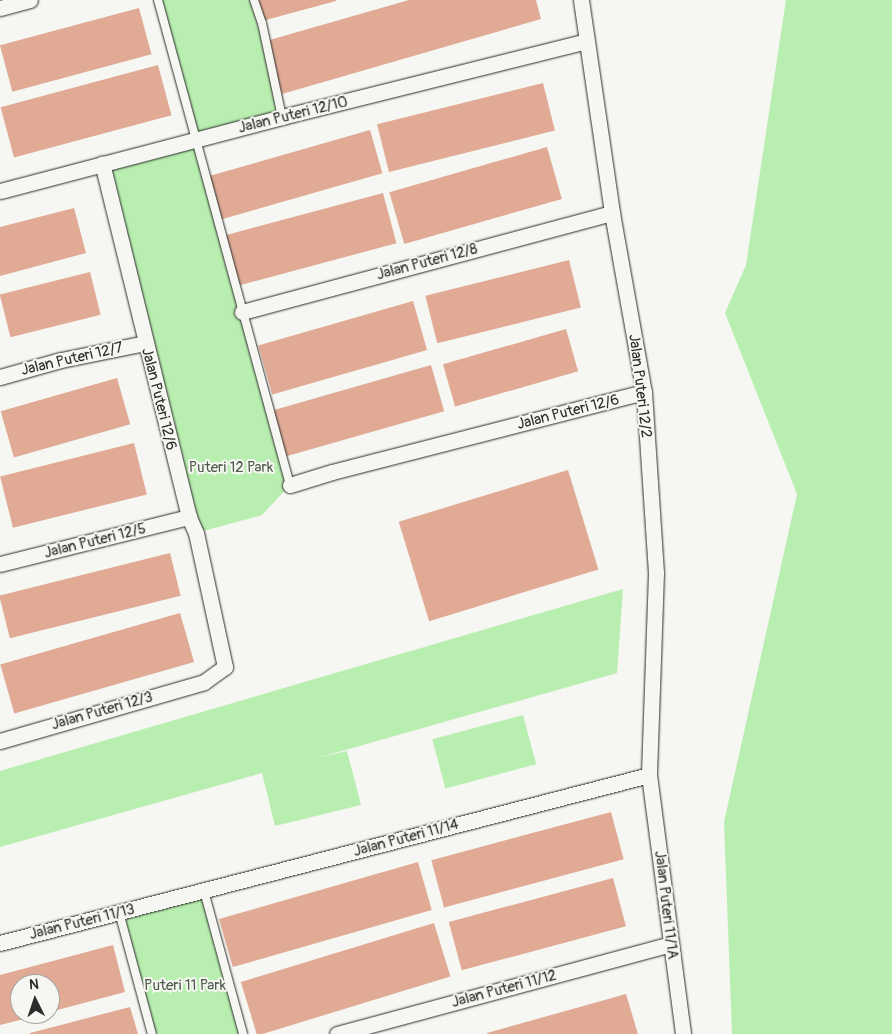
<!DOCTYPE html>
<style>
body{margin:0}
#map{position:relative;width:892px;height:1034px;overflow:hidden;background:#f6f6f2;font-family:Pangolin,sans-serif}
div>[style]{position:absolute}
.green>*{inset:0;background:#b8eeaf;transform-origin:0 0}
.building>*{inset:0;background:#e0aa95;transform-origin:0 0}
.roads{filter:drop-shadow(0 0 1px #2b2b2b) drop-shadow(0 0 1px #2b2b2b)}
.lane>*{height:8px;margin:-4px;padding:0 4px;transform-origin:4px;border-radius:4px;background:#f6f6f2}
.street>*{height:15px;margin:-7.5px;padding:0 7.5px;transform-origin:7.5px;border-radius:7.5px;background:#f6f6f2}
span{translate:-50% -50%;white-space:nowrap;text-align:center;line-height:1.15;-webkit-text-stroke:4px #f6f6f2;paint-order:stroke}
.street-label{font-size:15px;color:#2b2b2b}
.park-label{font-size:15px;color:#4e5c4c}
.north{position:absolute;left:10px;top:974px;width:50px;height:50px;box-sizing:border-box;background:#f6f6f2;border:1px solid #a5a5a2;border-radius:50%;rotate:356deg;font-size:14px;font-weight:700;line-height:20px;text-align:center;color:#2b2b2b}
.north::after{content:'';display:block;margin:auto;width:18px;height:22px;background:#2b2b2b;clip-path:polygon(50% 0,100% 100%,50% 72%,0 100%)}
</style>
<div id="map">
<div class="green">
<i style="clip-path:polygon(158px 0,251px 0,282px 117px,198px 140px,290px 485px,262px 515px,196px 533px,102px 164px,197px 139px)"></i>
<i style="clip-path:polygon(786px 0,892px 0,892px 1034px,732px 1034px,724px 822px,797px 494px,725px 313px,746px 265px)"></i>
<i style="clip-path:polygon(623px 589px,617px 673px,317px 758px,347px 751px,361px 805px,275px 826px,262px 773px,0 847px,0 771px)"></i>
<i style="left:523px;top:715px;width:51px;height:94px;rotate:75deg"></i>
<i style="clip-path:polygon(204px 891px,243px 1034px,152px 1034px,119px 912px)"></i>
</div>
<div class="building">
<i style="clip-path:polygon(256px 0,336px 0,336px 1px,262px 21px)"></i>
<i style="clip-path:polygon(409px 0,536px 0,541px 19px,282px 94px,266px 41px)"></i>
<i style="left:139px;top:8px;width:48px;height:144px;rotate:75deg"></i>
<i style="left:158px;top:65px;width:52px;height:163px;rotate:75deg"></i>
<i style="left:543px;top:83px;width:49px;height:171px;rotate:76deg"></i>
<i style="left:370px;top:130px;width:45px;height:169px;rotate:74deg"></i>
<i style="left:547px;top:147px;width:54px;height:164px;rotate:74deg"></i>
<i style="left:383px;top:193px;width:52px;height:166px;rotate:75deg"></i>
<i style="clip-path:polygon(74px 208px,86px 253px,0 276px,0 227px)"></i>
<i style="left:569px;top:260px;width:49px;height:148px;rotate:76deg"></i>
<i style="left:90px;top:272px;width:44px;height:93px;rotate:76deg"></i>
<i style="left:413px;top:301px;width:51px;height:161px;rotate:74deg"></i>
<i style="left:566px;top:329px;width:44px;height:128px;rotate:74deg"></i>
<i style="left:431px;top:365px;width:48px;height:165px;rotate:74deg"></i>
<i style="left:117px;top:378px;width:48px;height:121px;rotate:74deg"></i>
<i style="left:134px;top:443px;width:53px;height:138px;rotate:76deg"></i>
<i style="left:568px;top:470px;width:104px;height:177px;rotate:73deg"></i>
<i style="left:170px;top:553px;width:44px;height:176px;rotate:76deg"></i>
<i style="left:180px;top:613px;width:51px;height:187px;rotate:74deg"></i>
<i style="left:611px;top:812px;width:49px;height:186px;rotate:75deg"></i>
<i style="left:418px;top:862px;width:50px;height:207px;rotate:74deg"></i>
<i style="left:613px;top:878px;width:50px;height:170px;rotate:75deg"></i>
<i style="left:434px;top:923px;width:56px;height:202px;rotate:73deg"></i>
<i style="clip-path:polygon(113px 945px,125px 992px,50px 1012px,50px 984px,20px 984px,20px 1014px,40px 1015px,0 1025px,0 975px)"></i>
<i style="clip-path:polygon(626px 994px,638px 1034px,487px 1034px,487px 1033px)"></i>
<i style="clip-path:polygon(130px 1007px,138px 1034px,30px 1034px,30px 1033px)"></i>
</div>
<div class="roads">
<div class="lane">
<i style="left:158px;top:0;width:503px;rotate:74.77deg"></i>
<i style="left:254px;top:0;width:24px;rotate:71deg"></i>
<i style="left:262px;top:23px;width:96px;rotate:78deg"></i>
<i style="left:204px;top:891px;width:148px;rotate:74.7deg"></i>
<i style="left:119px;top:912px;width:126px;rotate:74.9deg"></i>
</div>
<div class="street">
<i style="left:581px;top:0;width:215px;rotate:81.7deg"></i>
<i style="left:612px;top:213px;width:182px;rotate:79.9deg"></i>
<i style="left:644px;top:392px;width:181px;rotate:86.2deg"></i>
<i style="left:656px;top:573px;width:202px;rotate:92deg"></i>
<i style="left:649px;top:775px;width:261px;rotate:82.5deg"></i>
<i style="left:0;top:8px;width:31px;rotate:-15deg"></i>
<i style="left:0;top:191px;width:292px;rotate:-14.7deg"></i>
<i style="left:282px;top:117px;width:313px;rotate:-14deg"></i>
<i style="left:242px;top:312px;width:383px;rotate:-15deg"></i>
<i style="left:0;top:377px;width:63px;rotate:-15.6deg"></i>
<i style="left:61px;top:360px;width:86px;rotate:-11.4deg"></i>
<i style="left:290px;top:485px;width:44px;rotate:-17.2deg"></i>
<i style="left:332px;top:472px;width:322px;rotate:-14.4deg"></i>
<i style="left:0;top:564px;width:195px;rotate:-14deg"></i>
<i style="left:0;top:741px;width:212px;rotate:-16.1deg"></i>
<i style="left:204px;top:682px;width:26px;rotate:-36deg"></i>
<i style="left:225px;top:667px;width:137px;rotate:-102.2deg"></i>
<i style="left:196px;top:533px;width:17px;rotate:-114deg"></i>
<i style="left:189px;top:517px;width:364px;rotate:-103.8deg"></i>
<i style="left:0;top:943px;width:670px;rotate:-14.51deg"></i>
<i style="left:337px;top:1034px;width:346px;rotate:-15.1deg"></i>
</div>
</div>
<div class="street-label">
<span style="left:293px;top:115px;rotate:-14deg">Jalan Puteri 12/10</span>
<span style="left:427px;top:262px;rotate:-15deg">Jalan Puteri 12/8</span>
<span style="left:72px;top:359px;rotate:-13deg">Jalan Puteri 12/7</span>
<span style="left:640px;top:386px;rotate:83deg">Jalan Puteri 12/2</span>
<span style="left:159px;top:399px;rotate:76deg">Jalan Puteri 12/6</span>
<span style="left:568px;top:412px;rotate:-14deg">Jalan Puteri 12/6</span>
<span style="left:95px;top:541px;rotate:-14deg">Jalan Puteri 12/5</span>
<span style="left:102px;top:711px;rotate:-16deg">Jalan Puteri 12/3</span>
<span style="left:406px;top:838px;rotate:-15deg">Jalan Puteri 11/14</span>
<span style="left:666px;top:905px;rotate:83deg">Jalan Puteri 11/1A</span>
<span style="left:82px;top:922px;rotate:-14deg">Jalan Puteri 11/13</span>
<span style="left:504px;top:989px;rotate:-15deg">Jalan Puteri 11/12</span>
</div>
<div class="park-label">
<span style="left:231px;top:468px">Puteri 12 Park</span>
<span style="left:185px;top:986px">Puteri 11 Park</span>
</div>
<div class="north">N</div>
</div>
